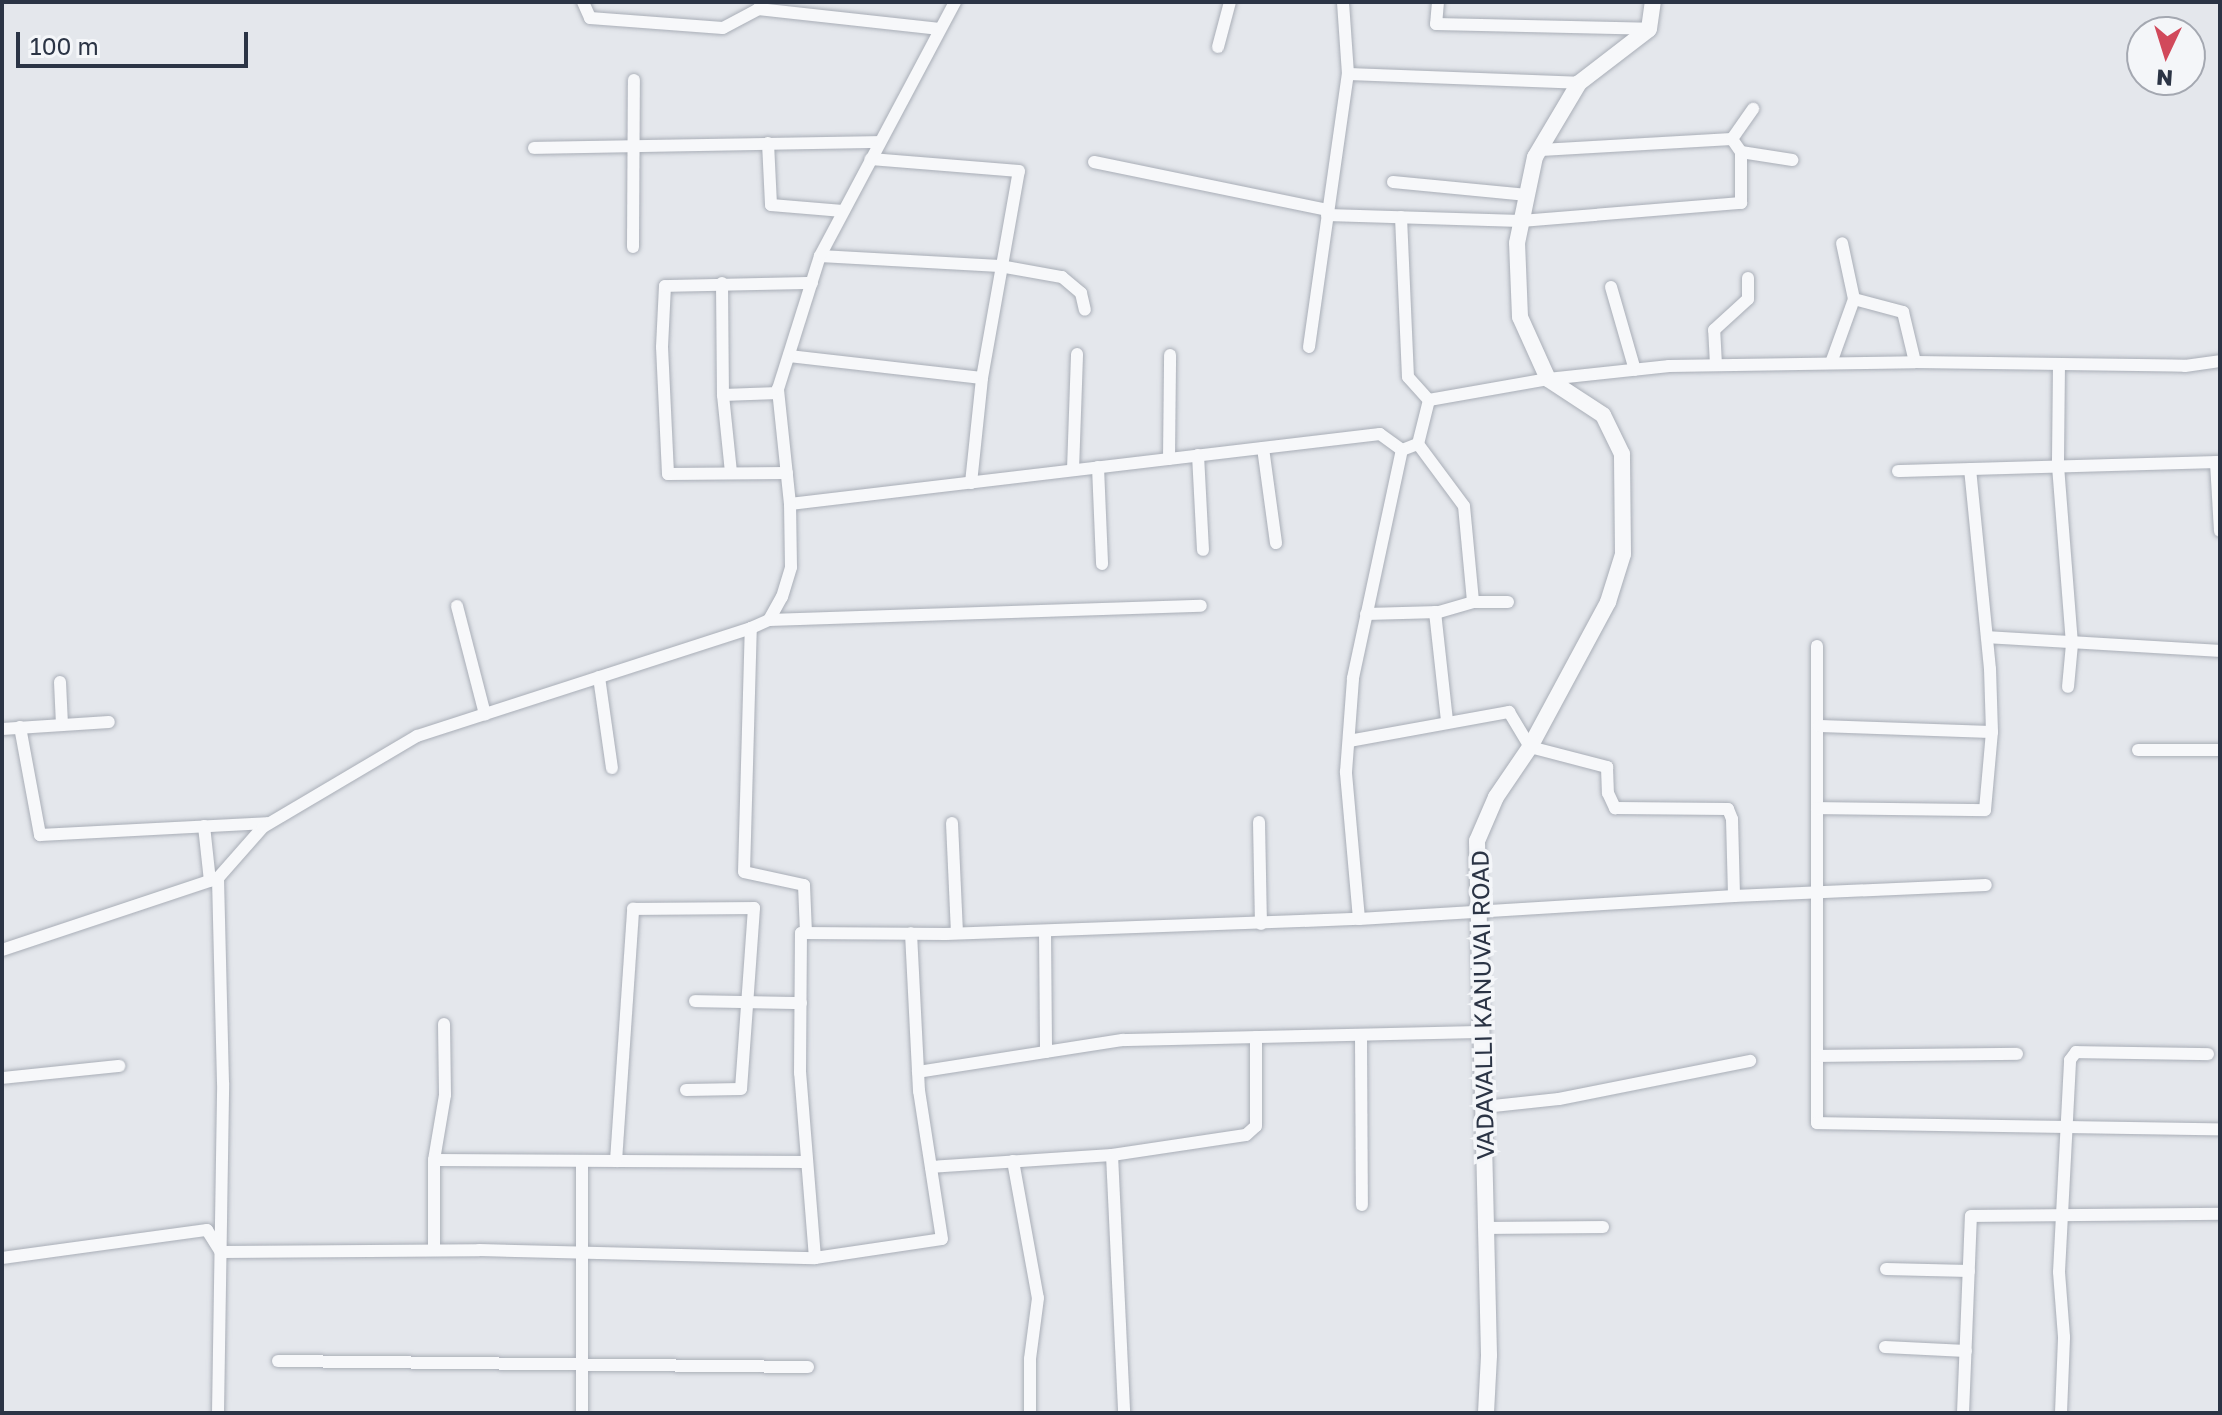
<!DOCTYPE html>
<style>
body{margin:0}
#map{position:relative;width:2222px;height:1415px;overflow:hidden;background:#e4e7ec;font-family:"Golos Text",sans-serif}
div>[style]{position:absolute}
.roads{filter:drop-shadow(0 0 2px #a9aeb7) drop-shadow(0 0 2px #a9aeb7)}
.minor>*{height:12px;margin:-6px;padding:0 6px;transform-origin:6px;border-radius:6px;background:#f7f8fa}
.tertiary>*{height:16px;margin:-8px;padding:0 8px;transform-origin:8px;border-radius:8px;background:#f7f8fa}
span{translate:-50% -50%;white-space:nowrap;text-align:center;line-height:1.15;-webkit-text-stroke:7px #f4f6f9;paint-order:stroke}
.street-label{font-size:24px;color:#2b3445}
.frame{position:absolute;inset:0;border:4px solid #2b3445;pointer-events:none}
.north{position:absolute;left:2126px;top:16px;width:80px;height:80px;box-sizing:border-box;background:#f4f6f9;border:2px solid #a4a8b1;border-radius:50%;rotate:184deg;font-size:22px;font-weight:700;line-height:32px;text-align:center;color:#2b3445}
.north::after{content:'';display:block;margin:auto;width:28px;height:36px;background:#d1495b;clip-path:polygon(50% 0,100% 100%,50% 72%,0 100%)}
.scale{position:absolute;left:16px;top:32px;width:232px;height:36px;box-sizing:border-box;border:4px solid #2b3445;border-top:0;padding-left:10px;font-size:24px;line-height:28px;white-space:nowrap;color:#2b3445;-webkit-text-stroke:6px #f4f6f9;paint-order:stroke}
</style>
<div id="map">
<div class="roads">
<div class="minor">
<i style="left:583px;top:2px;width:17px;rotate:66deg"></i>
<i style="left:590px;top:18px;width:133px;rotate:4.3deg"></i>
<i style="left:723px;top:28px;width:40px;rotate:-28deg"></i>
<i style="left:758px;top:9px;width:183px;rotate:6.3deg"></i>
<i style="left:1438px;top:2px;width:22px;rotate:95deg"></i>
<i style="left:1436px;top:24px;width:213px;rotate:1.3deg"></i>
<i style="left:1218px;top:47px;width:47px;rotate:-75.1deg"></i>
<i style="left:1348px;top:74px;width:231px;rotate:2.2deg"></i>
<i style="left:768px;top:143px;width:62px;rotate:87.2deg"></i>
<i style="left:771px;top:205px;width:72px;rotate:4.8deg"></i>
<i style="left:534px;top:148px;width:345px;rotate:-1deg"></i>
<i style="left:1541px;top:150px;width:191px;rotate:-3.3deg"></i>
<i style="left:1741px;top:152px;width:52px;rotate:8.9deg"></i>
<i style="left:1094px;top:162px;width:239px;rotate:11.6deg"></i>
<i style="left:1393px;top:182px;width:135px;rotate:5.5deg"></i>
<i style="left:1327px;top:215px;width:194px;rotate:1.8deg"></i>
<i style="left:1521px;top:221px;width:221px;rotate:-4.7deg"></i>
<i style="left:1741px;top:203px;width:51px;rotate:-90deg"></i>
<i style="left:1741px;top:152px;width:16px;rotate:-125deg"></i>
<i style="left:1732px;top:139px;width:37px;rotate:-55deg"></i>
<i style="left:1401px;top:217px;width:160px;rotate:87.5deg"></i>
<i style="left:1408px;top:377px;width:31px;rotate:48deg"></i>
<i style="left:633px;top:247px;width:167px;rotate:-89.7deg"></i>
<i style="left:820px;top:256px;width:180px;rotate:3.2deg"></i>
<i style="left:1000px;top:266px;width:63px;rotate:10.1deg"></i>
<i style="left:1062px;top:277px;width:25px;rotate:40deg"></i>
<i style="left:1081px;top:293px;width:17px;rotate:77deg"></i>
<i style="left:722px;top:283px;width:112px;rotate:89.5deg"></i>
<i style="left:723px;top:395px;width:78px;rotate:84.1deg"></i>
<i style="left:1611px;top:287px;width:86px;rotate:73.9deg"></i>
<i style="left:1854px;top:299px;width:51px;rotate:14.9deg"></i>
<i style="left:1903px;top:312px;width:51px;rotate:76.5deg"></i>
<i style="left:1309px;top:347px;width:276px;rotate:-81.9deg"></i>
<i style="left:1348px;top:74px;width:72px;rotate:-94deg"></i>
<i style="left:789px;top:356px;width:194px;rotate:6.5deg"></i>
<i style="left:982px;top:378px;width:210px;rotate:-79.9deg"></i>
<i style="left:1019px;top:171px;width:149px;rotate:-175.4deg"></i>
<i style="left:1831px;top:363px;width:68px;rotate:-70.2deg"></i>
<i style="left:1854px;top:299px;width:57px;rotate:-102.1deg"></i>
<i style="left:2059px;top:364px;width:102px;rotate:90.6deg"></i>
<i style="left:2058px;top:466px;width:179px;rotate:85.5deg"></i>
<i style="left:2072px;top:644px;width:43px;rotate:95.3deg"></i>
<i style="left:1716px;top:365px;width:35px;rotate:-93deg"></i>
<i style="left:1714px;top:330px;width:46px;rotate:-42.4deg"></i>
<i style="left:1748px;top:299px;width:21px;rotate:-90deg"></i>
<i style="left:723px;top:395px;width:55px;rotate:-2.1deg"></i>
<i style="left:1418px;top:444px;width:77px;rotate:53.4deg"></i>
<i style="left:1464px;top:506px;width:96px;rotate:84.6deg"></i>
<i style="left:1263px;top:448px;width:96px;rotate:82.2deg"></i>
<i style="left:1198px;top:455px;width:95px;rotate:87deg"></i>
<i style="left:1169px;top:459px;width:104px;rotate:-89.4deg"></i>
<i style="left:2216px;top:462px;width:69px;rotate:86.7deg"></i>
<i style="left:1098px;top:467px;width:97px;rotate:87.6deg"></i>
<i style="left:1073px;top:470px;width:116px;rotate:-88deg"></i>
<i style="left:1898px;top:471px;width:322px;rotate:-1.6deg"></i>
<i style="left:787px;top:473px;width:119px;rotate:179.5deg"></i>
<i style="left:668px;top:474px;width:127px;rotate:-92.7deg"></i>
<i style="left:662px;top:347px;width:61px;rotate:-87.2deg"></i>
<i style="left:665px;top:286px;width:147px;rotate:-1.2deg"></i>
<i style="left:971px;top:483px;width:106px;rotate:-84deg"></i>
<i style="left:790px;top:504px;width:594px;rotate:-6.77deg"></i>
<i style="left:1380px;top:434px;width:27px;rotate:36deg"></i>
<i style="left:1402px;top:450px;width:17px;rotate:-21deg"></i>
<i style="left:1418px;top:444px;width:45px;rotate:-76deg"></i>
<i style="left:1429px;top:400px;width:121px;rotate:-10deg"></i>
<i style="left:1548px;top:379px;width:122px;rotate:-6.1deg"></i>
<i style="left:1669px;top:366px;width:246px;rotate:-0.9deg"></i>
<i style="left:1915px;top:362px;width:270px;rotate:0.8deg"></i>
<i style="left:2185px;top:366px;width:35px;rotate:-8deg"></i>
<i style="left:457px;top:606px;width:112px;rotate:75.5deg"></i>
<i style="left:1435px;top:612px;width:110px;rotate:83.7deg"></i>
<i style="left:1366px;top:614px;width:73px;rotate:-1.6deg"></i>
<i style="left:1439px;top:612px;width:35px;rotate:-16deg"></i>
<i style="left:1473px;top:602px;width:35px"></i>
<i style="left:769px;top:620px;width:432px;rotate:-1.9deg"></i>
<i style="left:1987px;top:637px;width:233px;rotate:3.4deg"></i>
<i style="left:1817px;top:646px;width:477px;rotate:90deg"></i>
<i style="left:1817px;top:1123px;width:403px;rotate:0.9deg"></i>
<i style="left:599px;top:677px;width:92px;rotate:81.9deg"></i>
<i style="left:60px;top:682px;width:43px;rotate:87.3deg"></i>
<i style="left:1819px;top:726px;width:173px;rotate:2deg"></i>
<i style="left:20px;top:727px;width:110px;rotate:79.5deg"></i>
<i style="left:40px;top:835px;width:227px;rotate:-3deg"></i>
<i style="left:2px;top:729px;width:107px;rotate:-3.7deg"></i>
<i style="left:1349px;top:741px;width:163px;rotate:-10.3deg"></i>
<i style="left:1509px;top:712px;width:41px;rotate:59deg"></i>
<i style="left:1530px;top:747px;width:80px;rotate:14.6deg"></i>
<i style="left:1607px;top:767px;width:26px;rotate:88deg"></i>
<i style="left:1608px;top:793px;width:17px;rotate:65deg"></i>
<i style="left:1615px;top:808px;width:113px;rotate:0.5deg"></i>
<i style="left:1728px;top:809px;width:11px;rotate:68deg"></i>
<i style="left:1732px;top:819px;width:77px;rotate:88.5deg"></i>
<i style="left:2138px;top:750px;width:82px"></i>
<i style="left:1817px;top:808px;width:168px;rotate:0.7deg"></i>
<i style="left:1985px;top:810px;width:78px;rotate:-84.9deg"></i>
<i style="left:1992px;top:732px;width:63px;rotate:-91.8deg"></i>
<i style="left:1990px;top:669px;width:201px;rotate:-95.7deg"></i>
<i style="left:1259px;top:822px;width:102px;rotate:88.9deg"></i>
<i style="left:952px;top:823px;width:110px;rotate:87.4deg"></i>
<i style="left:204px;top:826px;width:55px;rotate:83.8deg"></i>
<i style="left:1359px;top:919px;width:376px;rotate:-3.5deg"></i>
<i style="left:1734px;top:896px;width:252px;rotate:-2.5deg"></i>
<i style="left:1045px;top:931px;width:121px;rotate:89.5deg"></i>
<i style="left:806px;top:933px;width:48px;rotate:-92.4deg"></i>
<i style="left:804px;top:885px;width:61px;rotate:-167.8deg"></i>
<i style="left:744px;top:872px;width:244px;rotate:-88.4deg"></i>
<i style="left:751px;top:628px;width:20px;rotate:-24deg"></i>
<i style="left:769px;top:620px;width:26px;rotate:-61deg"></i>
<i style="left:782px;top:597px;width:31px;rotate:-73deg"></i>
<i style="left:791px;top:567px;width:63px;rotate:-90.9deg"></i>
<i style="left:790px;top:504px;width:116px;rotate:-96deg"></i>
<i style="left:778px;top:389px;width:139px;rotate:-72.5deg"></i>
<i style="left:820px;top:256px;width:288px;rotate:-62deg"></i>
<i style="left:2px;top:950px;width:228px;rotate:-18.4deg"></i>
<i style="left:218px;top:878px;width:68px;rotate:-48.6deg"></i>
<i style="left:263px;top:827px;width:179px;rotate:-30.6deg"></i>
<i style="left:417px;top:736px;width:351px;rotate:-17.9deg"></i>
<i style="left:695px;top:1001px;width:106px;rotate:1.1deg"></i>
<i style="left:1361px;top:1035px;width:170px;rotate:89.7deg"></i>
<i style="left:1818px;top:1056px;width:199px;rotate:-0.6deg"></i>
<i style="left:918px;top:1072px;width:207px;rotate:-8.9deg"></i>
<i style="left:1123px;top:1040px;width:360px;rotate:-1.3deg"></i>
<i style="left:2px;top:1078px;width:118px;rotate:-5.9deg"></i>
<i style="left:1484px;top:1107px;width:75px;rotate:-6.1deg"></i>
<i style="left:1559px;top:1099px;width:195px;rotate:-11.3deg"></i>
<i style="left:1112px;top:1155px;width:258px;rotate:87.3deg"></i>
<i style="left:434px;top:1160px;width:373px;rotate:0.3deg"></i>
<i style="left:582px;top:1161px;width:252px;rotate:90deg"></i>
<i style="left:616px;top:1161px;width:253px;rotate:-86.1deg"></i>
<i style="left:633px;top:909px;width:121px;rotate:-0.5deg"></i>
<i style="left:754px;top:908px;width:181px;rotate:94.1deg"></i>
<i style="left:741px;top:1089px;width:55px;rotate:179deg"></i>
<i style="left:1013px;top:1161px;width:139px;rotate:79.7deg"></i>
<i style="left:1038px;top:1298px;width:62px;rotate:97.5deg"></i>
<i style="left:1030px;top:1359px;width:54px;rotate:90deg"></i>
<i style="left:931px;top:1167px;width:181px;rotate:-3.8deg"></i>
<i style="left:1112px;top:1155px;width:135px;rotate:-8.5deg"></i>
<i style="left:1246px;top:1135px;width:13px;rotate:-42deg"></i>
<i style="left:1256px;top:1126px;width:89px;rotate:-90deg"></i>
<i style="left:1486px;top:1228px;width:117px;rotate:-0.5deg"></i>
<i style="left:434px;top:1249px;width:89px;rotate:-90deg"></i>
<i style="left:434px;top:1160px;width:66px;rotate:-80.4deg"></i>
<i style="left:445px;top:1095px;width:71px;rotate:-90.8deg"></i>
<i style="left:2px;top:1258px;width:207px;rotate:-7.8deg"></i>
<i style="left:207px;top:1230px;width:26px;rotate:58deg"></i>
<i style="left:221px;top:1252px;width:258px;rotate:-0.4deg"></i>
<i style="left:479px;top:1250px;width:336px;rotate:1.4deg"></i>
<i style="left:815px;top:1258px;width:128px;rotate:-8.5deg"></i>
<i style="left:942px;top:1239px;width:150px;rotate:-98.8deg"></i>
<i style="left:919px;top:1091px;width:158px;rotate:-92.9deg"></i>
<i style="left:815px;top:1258px;width:186px;rotate:-94.6deg"></i>
<i style="left:800px;top:1073px;width:140px;rotate:-89.6deg"></i>
<i style="left:801px;top:933px;width:145px;rotate:0.4deg"></i>
<i style="left:946px;top:934px;width:413px;rotate:-2.1deg"></i>
<i style="left:1359px;top:919px;width:148px;rotate:-95.1deg"></i>
<i style="left:1346px;top:772px;width:94px;rotate:-85.7deg"></i>
<i style="left:1353px;top:678px;width:233px;rotate:-77.9deg"></i>
<i style="left:1886px;top:1269px;width:83px;rotate:1.4deg"></i>
<i style="left:1885px;top:1347px;width:81px;rotate:2.8deg"></i>
<i style="left:278px;top:1361px;width:530px;rotate:0.65deg"></i>
<i style="left:218px;top:1413px;width:330px;rotate:-89.1deg"></i>
<i style="left:223px;top:1083px;width:205px;rotate:-91.4deg"></i>
<i style="left:1963px;top:1413px;width:197px;rotate:-87.7deg"></i>
<i style="left:1971px;top:1216px;width:249px;rotate:-0.5deg"></i>
<i style="left:2061px;top:1413px;width:76px;rotate:-87.7deg"></i>
<i style="left:2064px;top:1337px;width:65px;rotate:-94.4deg"></i>
<i style="left:2059px;top:1272px;width:212px;rotate:-87deg"></i>
<i style="left:2070px;top:1060px;width:10px;rotate:-53deg"></i>
<i style="left:2076px;top:1052px;width:132px;rotate:0.9deg"></i>
</div>
<div class="tertiary">
<i style="left:1486px;top:1413px;width:58px;rotate:-87deg"></i>
<i style="left:1489px;top:1355px;width:514px;rotate:-91.34deg"></i>
<i style="left:1477px;top:841px;width:48px;rotate:-66.6deg"></i>
<i style="left:1496px;top:797px;width:60px;rotate:-55.8deg"></i>
<i style="left:1530px;top:747px;width:165px;rotate:-61.7deg"></i>
<i style="left:1608px;top:602px;width:50px;rotate:-72.6deg"></i>
<i style="left:1623px;top:554px;width:100px;rotate:-90.6deg"></i>
<i style="left:1622px;top:454px;width:43px;rotate:-116deg"></i>
<i style="left:1603px;top:415px;width:66px;rotate:-146.8deg"></i>
<i style="left:1548px;top:379px;width:68px;rotate:-114.3deg"></i>
<i style="left:1520px;top:317px;width:74px;rotate:-92.3deg"></i>
<i style="left:1517px;top:243px;width:88px;rotate:-78.2deg"></i>
<i style="left:1535px;top:157px;width:86px;rotate:-59.3deg"></i>
<i style="left:1579px;top:83px;width:88px;rotate:-37.6deg"></i>
<i style="left:1649px;top:29px;width:27px;rotate:-82deg"></i>
</div>
</div>
<div class="street-label">
<span style="left:1482px;top:1005px;rotate:-91deg">VADAVALLI KANUVAI ROAD</span>
</div>
<div class="frame"></div>
<div class="north">N</div>
<div class="scale">100 m</div>
</div>
